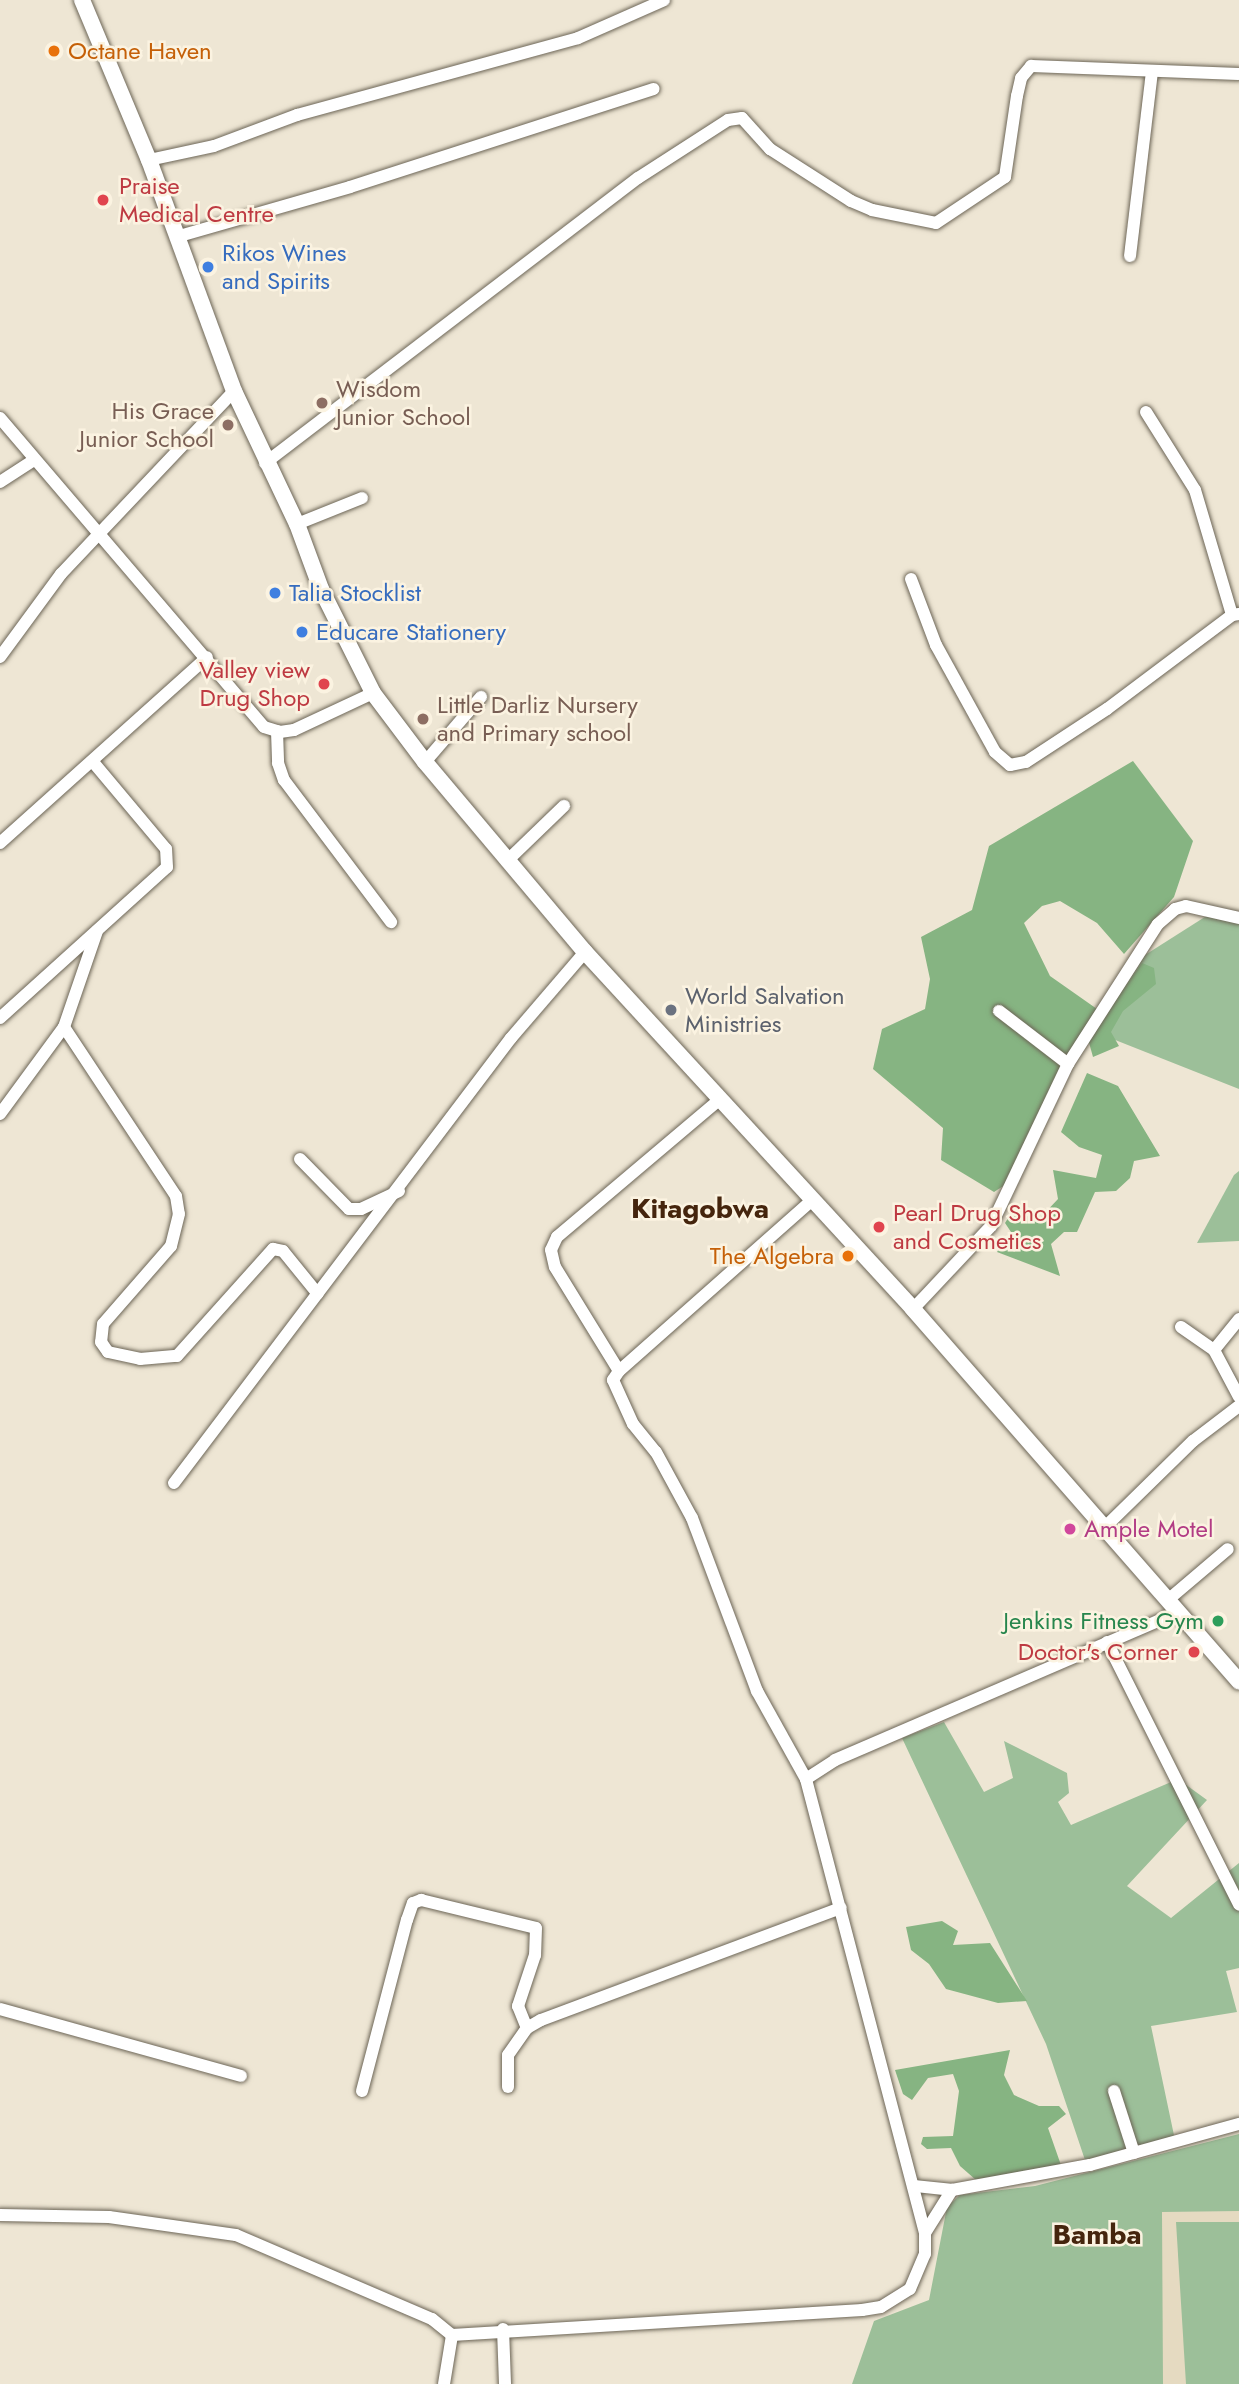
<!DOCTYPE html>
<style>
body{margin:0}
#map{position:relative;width:1239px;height:2384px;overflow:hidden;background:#eee6d4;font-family:Jost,sans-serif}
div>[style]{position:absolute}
.built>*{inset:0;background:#e5dac1;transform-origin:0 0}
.green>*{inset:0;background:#9cbf99}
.forest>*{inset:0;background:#86b482}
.roads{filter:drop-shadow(0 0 2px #6c6556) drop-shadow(0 0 2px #6c6556)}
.minor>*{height:12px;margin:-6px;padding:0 6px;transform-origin:6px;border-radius:6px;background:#fff}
.tertiary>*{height:16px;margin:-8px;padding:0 8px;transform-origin:8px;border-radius:8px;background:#fff}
.dots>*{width:19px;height:19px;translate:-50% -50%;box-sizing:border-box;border:4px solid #fbf3e1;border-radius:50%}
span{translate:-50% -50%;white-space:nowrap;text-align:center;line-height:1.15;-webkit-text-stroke:5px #fbf3e1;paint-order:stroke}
.food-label{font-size:24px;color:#c56008}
.left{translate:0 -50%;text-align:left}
.right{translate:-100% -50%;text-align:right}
.health-label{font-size:24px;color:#be3a42}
.shop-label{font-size:24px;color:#366cbe}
.education-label{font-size:24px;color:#785e54}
.worship-label{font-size:24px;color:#5b616d}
.hotel-label{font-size:24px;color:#b23c85}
.leisure-label{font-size:24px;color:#27864d}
.quarter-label{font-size:28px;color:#45250d;font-weight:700}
</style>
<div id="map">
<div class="built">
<i style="left:1239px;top:2211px;width:173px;height:77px;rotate:90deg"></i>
</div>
<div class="green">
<i style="clip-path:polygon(1208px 915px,1239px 924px,1239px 1089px,1095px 1032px,1145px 955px)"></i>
<i style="clip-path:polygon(1239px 1171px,1239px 1241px,1197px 1243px,1234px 1175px)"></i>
<i style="clip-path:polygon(944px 1722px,984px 1792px,1013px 1778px,1004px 1741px,1067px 1773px,1069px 1793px,1058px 1802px,1071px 1825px,1178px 1779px,1207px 1800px,1127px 1886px,1171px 1918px,1239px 1863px,1239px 1968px,1226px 1971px,1237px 2012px,1151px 2026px,1175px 2140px,1086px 2163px,1046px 2044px,902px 1738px)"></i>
<i style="clip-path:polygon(1239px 2134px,1239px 2211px,1162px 2212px,1163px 2384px,852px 2384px,874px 2321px,929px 2300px,947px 2207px,960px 2195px,1035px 2186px)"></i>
<i style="clip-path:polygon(1176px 2222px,1239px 2222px,1239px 2384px,1186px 2384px)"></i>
</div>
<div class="forest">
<i style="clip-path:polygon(1133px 761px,1193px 841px,1174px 897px,1124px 954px,1097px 923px,1060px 901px,1042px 906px,1024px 923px,1050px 976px,1097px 1009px,1008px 1183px,994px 1192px,941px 1160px,943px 1128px,873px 1069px,882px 1029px,925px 1009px,930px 979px,921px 937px,972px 910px,989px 846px)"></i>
<i style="clip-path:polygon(1142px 963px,1154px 968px,1156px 984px,1123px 1011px,1111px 1032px,1119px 1046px,1093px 1057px,1088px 1039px)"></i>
<i style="clip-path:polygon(1087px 1073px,1118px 1086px,1160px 1156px,1134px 1161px,1130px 1178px,1116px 1191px,1095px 1192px,1077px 1232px,1064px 1232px,1051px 1244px,1060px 1276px,997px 1252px,1011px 1232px,1005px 1223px,1010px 1215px,1041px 1217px,1058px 1199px,1053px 1170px,1096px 1178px,1102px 1155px,1079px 1147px,1061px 1132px)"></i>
<i style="clip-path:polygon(942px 1921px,958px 1931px,953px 1945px,990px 1943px,1027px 2001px,998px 2003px,946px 1989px,929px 1964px,911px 1950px,906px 1927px)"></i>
<i style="clip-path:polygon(1010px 2050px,1004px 2075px,1014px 2095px,1039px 2106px,1059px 2106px,1066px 2114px,1048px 2128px,1062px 2168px,976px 2180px,960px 2166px,951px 2148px,927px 2149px,921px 2144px,923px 2137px,953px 2136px,959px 2091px,953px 2074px,928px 2078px,912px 2100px,903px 2094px,895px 2070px)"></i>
</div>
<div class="roads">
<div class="minor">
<i style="left:149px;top:160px;width:66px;rotate:-12.2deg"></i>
<i style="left:214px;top:146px;width:89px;rotate:-20.5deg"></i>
<i style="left:297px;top:115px;width:291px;rotate:-15.3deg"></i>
<i style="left:578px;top:38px;width:94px;rotate:-23.8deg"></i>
<i style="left:176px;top:237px;width:181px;rotate:-16deg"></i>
<i style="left:350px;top:187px;width:319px;rotate:-17.9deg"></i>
<i style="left:1130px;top:256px;width:185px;rotate:-83.2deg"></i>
<i style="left:1146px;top:412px;width:92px;rotate:57.9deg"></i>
<i style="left:1195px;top:490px;width:130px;rotate:73.5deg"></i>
<i style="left:1232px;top:615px;width:7px;rotate:-8deg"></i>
<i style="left:0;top:418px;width:406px;rotate:49.5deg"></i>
<i style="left:264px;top:727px;width:17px;rotate:17deg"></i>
<i style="left:280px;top:732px;width:14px;rotate:-8deg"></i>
<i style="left:294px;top:730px;width:87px;rotate:-25.1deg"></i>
<i style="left:265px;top:463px;width:469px;rotate:-37.4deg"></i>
<i style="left:638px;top:178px;width:107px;rotate:-32.8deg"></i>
<i style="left:728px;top:120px;width:14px;rotate:-8deg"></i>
<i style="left:742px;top:118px;width:42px;rotate:47.9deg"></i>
<i style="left:770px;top:149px;width:96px;rotate:32.7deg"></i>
<i style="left:851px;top:201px;width:23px;rotate:23deg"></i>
<i style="left:872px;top:210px;width:65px;rotate:11.5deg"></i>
<i style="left:936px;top:223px;width:83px;rotate:-33.7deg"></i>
<i style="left:1005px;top:177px;width:82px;rotate:-81.6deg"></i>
<i style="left:1017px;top:96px;width:18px;rotate:-77deg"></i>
<i style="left:1021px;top:78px;width:16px;rotate:-50deg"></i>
<i style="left:1031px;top:66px;width:208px;rotate:2.2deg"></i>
<i style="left:0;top:482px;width:40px;rotate:-32.9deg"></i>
<i style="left:297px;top:524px;width:70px;rotate:-21.8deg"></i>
<i style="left:911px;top:579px;width:71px;rotate:69.3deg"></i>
<i style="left:936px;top:645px;width:122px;rotate:61.1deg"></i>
<i style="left:995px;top:752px;width:20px;rotate:41deg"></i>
<i style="left:1010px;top:765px;width:16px;rotate:-11deg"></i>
<i style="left:1026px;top:762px;width:97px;rotate:-33.2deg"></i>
<i style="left:1107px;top:709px;width:156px;rotate:-36.9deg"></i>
<i style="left:0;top:657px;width:103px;rotate:-53.7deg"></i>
<i style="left:61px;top:574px;width:252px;rotate:-46.6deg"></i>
<i style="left:277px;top:731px;width:32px;rotate:88deg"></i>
<i style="left:278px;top:763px;width:18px;rotate:71deg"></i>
<i style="left:284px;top:780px;width:178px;rotate:53deg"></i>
<i style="left:425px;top:762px;width:86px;rotate:-49.3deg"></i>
<i style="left:0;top:843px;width:278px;rotate:-41.9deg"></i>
<i style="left:508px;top:860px;width:78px;rotate:-44deg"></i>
<i style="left:999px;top:1011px;width:87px;rotate:37.5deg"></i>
<i style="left:0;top:1018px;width:225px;rotate:-42.1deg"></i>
<i style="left:167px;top:867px;width:18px;rotate:-93deg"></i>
<i style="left:166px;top:849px;width:114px;rotate:-130deg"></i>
<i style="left:64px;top:1027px;width:203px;rotate:56.5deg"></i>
<i style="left:176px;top:1196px;width:18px;rotate:81deg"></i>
<i style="left:179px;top:1214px;width:33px;rotate:104deg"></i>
<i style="left:171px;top:1246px;width:103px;rotate:131.1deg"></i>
<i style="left:103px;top:1324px;width:18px;rotate:96deg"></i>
<i style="left:101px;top:1342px;width:12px;rotate:55deg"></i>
<i style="left:108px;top:1352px;width:33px;rotate:12deg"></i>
<i style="left:140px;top:1359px;width:37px;rotate:-5deg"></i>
<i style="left:177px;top:1356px;width:144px;rotate:-48.1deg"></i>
<i style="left:273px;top:1249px;width:10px;rotate:11deg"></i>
<i style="left:283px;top:1251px;width:55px;rotate:50.9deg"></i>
<i style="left:719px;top:1100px;width:212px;rotate:139.8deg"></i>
<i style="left:557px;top:1237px;width:14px;rotate:115deg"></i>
<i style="left:551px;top:1250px;width:17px;rotate:77deg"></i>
<i style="left:555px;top:1267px;width:122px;rotate:58.4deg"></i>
<i style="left:619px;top:1371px;width:11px;rotate:124deg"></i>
<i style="left:613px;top:1380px;width:48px;rotate:65.6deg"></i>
<i style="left:633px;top:1424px;width:36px;rotate:51deg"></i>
<i style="left:656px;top:1452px;width:75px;rotate:61.4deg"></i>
<i style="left:692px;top:1518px;width:185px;rotate:69.4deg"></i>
<i style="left:757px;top:1691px;width:101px;rotate:60.9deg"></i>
<i style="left:0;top:1114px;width:108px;rotate:-53.7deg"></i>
<i style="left:64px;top:1027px;width:102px;rotate:-71deg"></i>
<i style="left:300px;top:1159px;width:70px;rotate:45.6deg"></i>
<i style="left:349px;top:1209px;width:12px"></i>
<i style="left:361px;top:1209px;width:42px;rotate:-25.3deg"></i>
<i style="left:913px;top:1309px;width:114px;rotate:-46.8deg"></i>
<i style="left:991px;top:1226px;width:179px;rotate:-64.6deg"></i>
<i style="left:1068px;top:1064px;width:166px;rotate:-57.3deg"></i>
<i style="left:1158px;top:924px;width:23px;rotate:-41deg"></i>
<i style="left:1175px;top:909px;width:11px;rotate:-15deg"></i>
<i style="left:1186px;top:906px;width:54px;rotate:12.8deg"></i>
<i style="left:1181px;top:1327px;width:40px;rotate:34.9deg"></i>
<i style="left:1214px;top:1350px;width:53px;rotate:62deg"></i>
<i style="left:1214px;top:1350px;width:40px;rotate:-51deg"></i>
<i style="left:619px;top:1371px;width:258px;rotate:-41.5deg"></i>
<i style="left:174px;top:1483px;width:558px;rotate:-52.86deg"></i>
<i style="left:511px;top:1038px;width:113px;rotate:-49.3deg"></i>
<i style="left:1103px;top:1529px;width:126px;rotate:-44.4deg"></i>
<i style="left:1193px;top:1441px;width:58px;rotate:-37.3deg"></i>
<i style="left:1169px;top:1599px;width:77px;rotate:-40.3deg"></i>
<i style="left:1107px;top:1642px;width:294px;rotate:63.3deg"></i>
<i style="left:0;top:2009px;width:250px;rotate:15.5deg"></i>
<i style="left:508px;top:2087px;width:32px;rotate:-90deg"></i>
<i style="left:508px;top:2055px;width:33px;rotate:-55deg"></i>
<i style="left:527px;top:2028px;width:16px;rotate:-30deg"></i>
<i style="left:541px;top:2020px;width:320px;rotate:-20.5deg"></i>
<i style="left:362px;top:2091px;width:177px;rotate:-75.3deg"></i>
<i style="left:407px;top:1920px;width:18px;rotate:-71deg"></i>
<i style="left:413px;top:1903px;width:9px;rotate:-21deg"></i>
<i style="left:421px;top:1900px;width:118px;rotate:13.7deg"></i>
<i style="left:536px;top:1928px;width:27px;rotate:92deg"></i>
<i style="left:535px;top:1955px;width:54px;rotate:108.4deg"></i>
<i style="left:518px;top:2006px;width:24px;rotate:68deg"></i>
<i style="left:1114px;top:2091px;width:65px;rotate:72.1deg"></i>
<i style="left:915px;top:2186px;width:37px;rotate:6deg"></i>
<i style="left:0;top:2215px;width:109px;rotate:1.1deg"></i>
<i style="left:109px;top:2217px;width:128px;rotate:8.1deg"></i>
<i style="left:236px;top:2235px;width:213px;rotate:23.2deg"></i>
<i style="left:432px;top:2319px;width:26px;rotate:39deg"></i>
<i style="left:452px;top:2335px;width:411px;rotate:-3.5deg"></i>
<i style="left:862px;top:2310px;width:19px;rotate:-9deg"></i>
<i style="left:881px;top:2307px;width:34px;rotate:-32deg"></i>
<i style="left:910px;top:2289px;width:38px;rotate:-67deg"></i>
<i style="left:925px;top:2254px;width:21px;rotate:-90deg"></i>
<i style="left:925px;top:2233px;width:51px;rotate:-57.9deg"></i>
<i style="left:952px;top:2190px;width:140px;rotate:-10.3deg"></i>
<i style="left:1090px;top:2165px;width:155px;rotate:-15.4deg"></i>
<i style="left:925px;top:2233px;width:469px;rotate:-104.7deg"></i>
<i style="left:806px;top:1779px;width:35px;rotate:-33deg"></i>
<i style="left:835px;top:1760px;width:374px;rotate:-23.3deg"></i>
<i style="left:503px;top:2329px;width:55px;rotate:87.9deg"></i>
<i style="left:444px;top:2384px;width:50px;rotate:-80.7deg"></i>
</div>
<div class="tertiary">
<i style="left:82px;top:0;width:173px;rotate:67.3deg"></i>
<i style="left:149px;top:160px;width:246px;rotate:69.8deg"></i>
<i style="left:234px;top:391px;width:147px;rotate:64.7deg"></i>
<i style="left:297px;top:524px;width:69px;rotate:69.7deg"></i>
<i style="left:321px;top:589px;width:116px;rotate:63.4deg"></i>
<i style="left:373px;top:693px;width:86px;rotate:53deg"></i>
<i style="left:425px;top:762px;width:248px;rotate:49.9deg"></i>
<i style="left:585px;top:952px;width:485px;rotate:47.4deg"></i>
<i style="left:913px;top:1309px;width:495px;rotate:48.8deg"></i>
</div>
</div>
<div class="dots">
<i style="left:54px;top:51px;background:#e8710a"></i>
<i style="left:103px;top:200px;background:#e0444e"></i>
<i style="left:208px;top:267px;background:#3f7fe0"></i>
<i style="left:322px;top:403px;background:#8d6e63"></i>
<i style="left:228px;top:425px;background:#8d6e63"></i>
<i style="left:275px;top:593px;background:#3f7fe0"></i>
<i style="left:302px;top:632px;background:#3f7fe0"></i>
<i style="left:324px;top:684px;background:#e0444e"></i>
<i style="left:423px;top:719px;background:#8d6e63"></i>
<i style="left:671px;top:1010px;background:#6b7280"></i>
<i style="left:879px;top:1227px;background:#e0444e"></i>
<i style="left:848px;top:1256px;background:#e8710a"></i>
<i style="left:1070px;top:1529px;background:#d1479c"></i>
<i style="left:1218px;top:1621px;background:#2e9e5b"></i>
<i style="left:1194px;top:1652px;background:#e0444e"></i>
</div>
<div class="food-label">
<span class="left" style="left:68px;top:51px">Octane Haven</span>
<span class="right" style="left:834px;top:1256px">The Algebra</span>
</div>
<div class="health-label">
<span class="left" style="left:119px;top:200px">Praise<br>Medical Centre</span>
<span class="right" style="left:310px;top:684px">Valley view<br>Drug Shop</span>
<span class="left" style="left:893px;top:1227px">Pearl Drug Shop<br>and Cosmetics</span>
<span class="right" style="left:1178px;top:1652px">Doctor's Corner</span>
</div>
<div class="shop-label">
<span class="left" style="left:222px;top:267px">Rikos Wines<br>and Spirits</span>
<span class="left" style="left:289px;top:593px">Talia Stocklist</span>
<span class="left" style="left:316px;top:632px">Educare Stationery</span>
</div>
<div class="education-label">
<span class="left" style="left:336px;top:403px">Wisdom<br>Junior School</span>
<span class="right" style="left:214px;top:425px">His Grace<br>Junior School</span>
<span class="left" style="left:437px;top:719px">Little Darliz Nursery<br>and Primary school</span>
</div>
<div class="worship-label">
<span class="left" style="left:685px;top:1010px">World Salvation<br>Ministries</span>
</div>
<div class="hotel-label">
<span class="left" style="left:1084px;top:1529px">Ample Motel</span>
</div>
<div class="leisure-label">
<span class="right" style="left:1204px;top:1621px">Jenkins Fitness Gym</span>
</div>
<div class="quarter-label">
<span style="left:700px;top:1209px">Kitagobwa</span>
<span style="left:1097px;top:2235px">Bamba</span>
</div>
</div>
